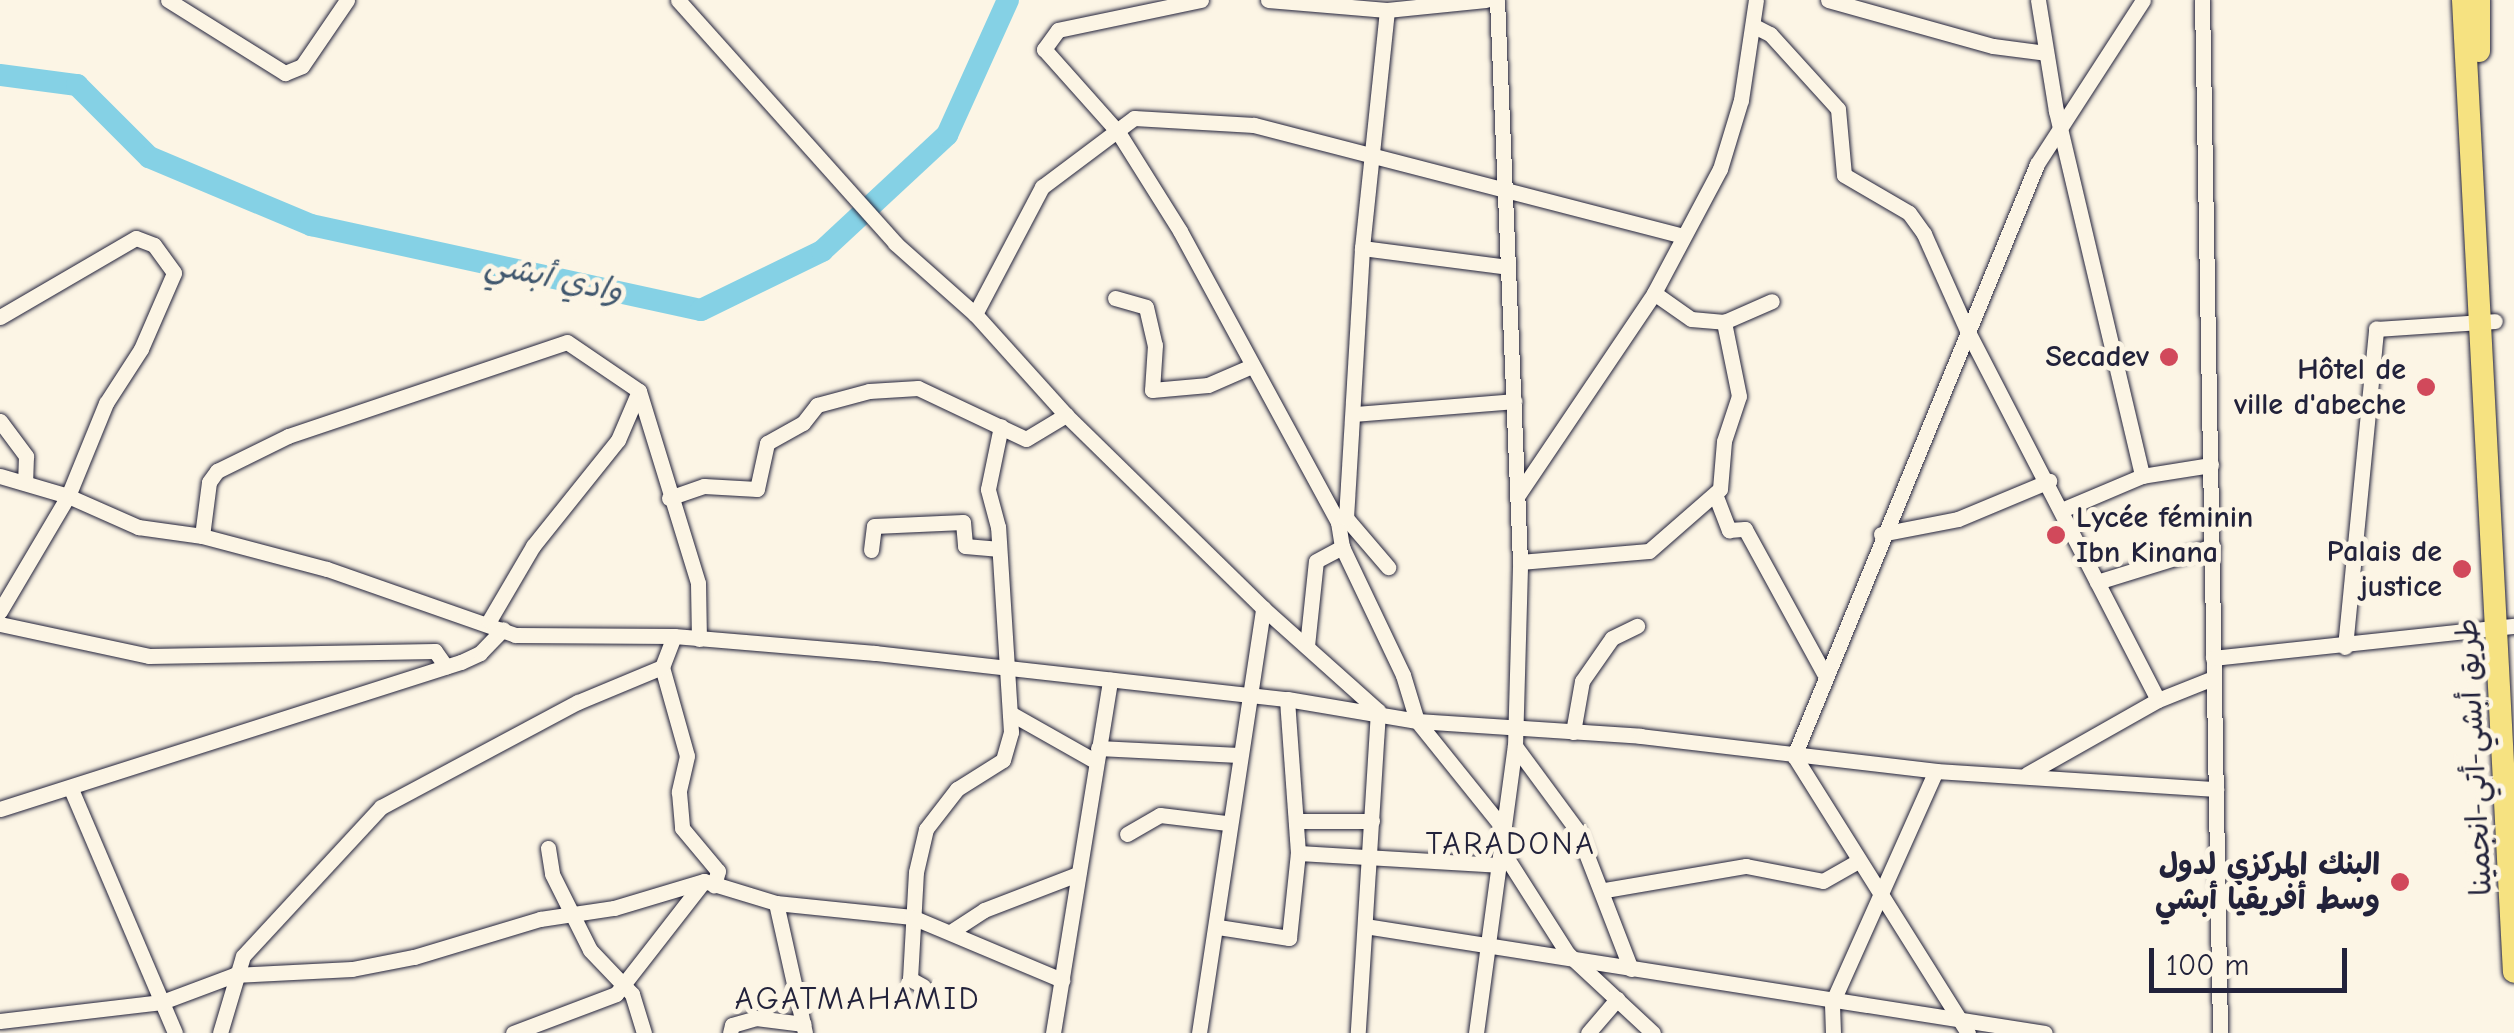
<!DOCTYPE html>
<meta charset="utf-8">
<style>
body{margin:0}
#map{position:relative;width:2514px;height:1033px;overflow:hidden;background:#fcf5e5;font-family:"Comic Neue","Playpen Sans Arabic",sans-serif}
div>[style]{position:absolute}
.river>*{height:22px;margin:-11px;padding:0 11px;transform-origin:11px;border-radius:11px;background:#85d1e5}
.roads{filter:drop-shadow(0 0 2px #22223b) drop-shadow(0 0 2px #22223b)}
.minor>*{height:15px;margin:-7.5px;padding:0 7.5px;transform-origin:7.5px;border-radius:7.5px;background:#fcf5e5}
.highway>*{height:22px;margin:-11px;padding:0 11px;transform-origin:11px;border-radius:11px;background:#f6e281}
.dots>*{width:28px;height:28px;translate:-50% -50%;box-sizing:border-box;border:5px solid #fcf5e5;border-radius:50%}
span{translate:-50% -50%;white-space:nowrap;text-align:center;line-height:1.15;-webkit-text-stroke:10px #fcf5e5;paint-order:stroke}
.poi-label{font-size:30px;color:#22223b;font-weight:700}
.right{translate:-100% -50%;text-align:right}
.left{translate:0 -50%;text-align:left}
.street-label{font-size:30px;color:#22223b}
.water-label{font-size:32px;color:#40576e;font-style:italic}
.neighbourhood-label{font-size:32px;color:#22223b;letter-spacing:2.5px}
.scale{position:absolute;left:2149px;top:948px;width:198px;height:45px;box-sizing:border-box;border:5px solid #22223b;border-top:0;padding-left:12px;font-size:30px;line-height:35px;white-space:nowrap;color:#22223b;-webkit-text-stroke:8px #fcf5e5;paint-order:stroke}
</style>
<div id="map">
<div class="river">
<i style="left:0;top:75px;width:78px;rotate:7.4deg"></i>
<i style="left:77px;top:85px;width:102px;rotate:45deg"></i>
<i style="left:149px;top:157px;width:176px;rotate:22.8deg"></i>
<i style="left:311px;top:225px;width:399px;rotate:12.3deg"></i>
<i style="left:701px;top:310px;width:135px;rotate:-26deg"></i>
<i style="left:822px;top:251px;width:171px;rotate:-42.9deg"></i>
<i style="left:947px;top:135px;width:148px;rotate:-65.7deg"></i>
</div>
<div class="roads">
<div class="minor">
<i style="left:168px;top:0;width:138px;rotate:32deg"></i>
<i style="left:285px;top:73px;width:18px;rotate:-22deg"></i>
<i style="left:302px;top:66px;width:80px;rotate:-55.7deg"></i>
<i style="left:678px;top:0;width:326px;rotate:48.2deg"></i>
<i style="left:895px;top:243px;width:107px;rotate:41.6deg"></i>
<i style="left:975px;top:314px;width:136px;rotate:48deg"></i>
<i style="left:1066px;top:415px;width:276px;rotate:44.4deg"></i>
<i style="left:1263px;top:608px;width:154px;rotate:41.8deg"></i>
<i style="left:1378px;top:711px;width:323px;rotate:93.6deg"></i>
<i style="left:1201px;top:0;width:146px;rotate:168.2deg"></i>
<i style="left:1058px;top:30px;width:24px;rotate:126deg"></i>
<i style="left:1044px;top:49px;width:111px;rotate:48.3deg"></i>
<i style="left:1118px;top:132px;width:117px;rotate:57.9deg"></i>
<i style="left:1180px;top:231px;width:331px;rotate:61.5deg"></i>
<i style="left:1338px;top:522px;width:25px;rotate:81deg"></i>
<i style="left:1342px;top:547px;width:142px;rotate:64.5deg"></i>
<i style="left:1403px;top:675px;width:48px;rotate:73.1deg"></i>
<i style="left:1417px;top:721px;width:137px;rotate:51.2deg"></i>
<i style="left:1268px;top:0;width:119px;rotate:4.8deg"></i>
<i style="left:1387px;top:10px;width:99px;rotate:-5.8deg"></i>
<i style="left:1828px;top:0;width:171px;rotate:15.6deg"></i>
<i style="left:1993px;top:46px;width:53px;rotate:7.5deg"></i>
<i style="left:2038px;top:0;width:112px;rotate:80.8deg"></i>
<i style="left:2056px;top:111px;width:375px;rotate:76.7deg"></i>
<i style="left:2142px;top:476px;width:70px;rotate:-9.1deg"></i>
<i style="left:2202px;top:0;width:1033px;rotate:89deg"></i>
<i style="left:1754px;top:26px;width:18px;rotate:27deg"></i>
<i style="left:1770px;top:34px;width:101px;rotate:47.8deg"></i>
<i style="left:1838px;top:109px;width:66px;rotate:84.8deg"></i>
<i style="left:1844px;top:175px;width:75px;rotate:30.3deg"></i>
<i style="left:1909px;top:213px;width:26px;rotate:54deg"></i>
<i style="left:1924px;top:234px;width:105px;rotate:65.9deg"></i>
<i style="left:1967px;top:330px;width:416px;rotate:62.7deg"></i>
<i style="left:1362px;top:248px;width:147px;rotate:7.4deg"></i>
<i style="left:1654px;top:293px;width:45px;rotate:35.1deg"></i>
<i style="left:1691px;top:319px;width:33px;rotate:5deg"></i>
<i style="left:1724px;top:322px;width:52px;rotate:-23.6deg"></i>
<i style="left:1115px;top:298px;width:32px;rotate:16deg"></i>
<i style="left:1146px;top:307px;width:39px;rotate:77deg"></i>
<i style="left:1155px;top:345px;width:45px;rotate:93.8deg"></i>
<i style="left:1152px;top:390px;width:56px;rotate:-5.1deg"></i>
<i style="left:1208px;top:385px;width:48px;rotate:-23.4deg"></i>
<i style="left:975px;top:314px;width:144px;rotate:-62.2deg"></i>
<i style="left:1042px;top:187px;width:115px;rotate:-36.9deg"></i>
<i style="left:1134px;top:118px;width:120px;rotate:3.3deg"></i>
<i style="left:1254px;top:125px;width:443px;rotate:14.5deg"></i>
<i style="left:0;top:317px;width:157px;rotate:-30.2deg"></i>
<i style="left:136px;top:238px;width:19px;rotate:21deg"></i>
<i style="left:154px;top:245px;width:34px;rotate:54deg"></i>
<i style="left:174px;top:273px;width:83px;rotate:113.5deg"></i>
<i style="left:141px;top:349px;width:64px;rotate:122.9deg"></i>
<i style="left:106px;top:403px;width:100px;rotate:112.2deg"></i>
<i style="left:68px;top:496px;width:134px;rotate:120.6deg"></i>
<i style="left:1354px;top:414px;width:161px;rotate:-4.6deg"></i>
<i style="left:0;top:421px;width:44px;rotate:53.4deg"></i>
<i style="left:26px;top:456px;width:25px;rotate:92deg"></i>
<i style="left:0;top:476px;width:71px;rotate:16.4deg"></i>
<i style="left:68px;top:496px;width:77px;rotate:23.9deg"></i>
<i style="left:138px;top:527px;width:65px;rotate:8deg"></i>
<i style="left:202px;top:536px;width:129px;rotate:14.8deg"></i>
<i style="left:327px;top:569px;width:199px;rotate:19.3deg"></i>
<i style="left:515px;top:635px;width:159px;rotate:0.4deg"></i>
<i style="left:674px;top:636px;width:202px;rotate:4.8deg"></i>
<i style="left:875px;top:653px;width:415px;rotate:6.4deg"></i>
<i style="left:1287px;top:699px;width:132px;rotate:9.6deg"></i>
<i style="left:1417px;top:721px;width:224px;rotate:3.8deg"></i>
<i style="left:1640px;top:736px;width:298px;rotate:6.7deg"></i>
<i style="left:1936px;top:771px;width:281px;rotate:3.7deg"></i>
<i style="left:1715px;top:494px;width:39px;rotate:69deg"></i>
<i style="left:1729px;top:530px;width:16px;rotate:-4deg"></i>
<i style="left:1745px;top:529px;width:164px;rotate:61.3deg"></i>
<i style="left:1518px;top:495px;width:244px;rotate:-56deg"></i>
<i style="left:1654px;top:293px;width:140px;rotate:-62deg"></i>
<i style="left:1720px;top:169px;width:72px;rotate:-73.1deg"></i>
<i style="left:1741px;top:100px;width:101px;rotate:-81.5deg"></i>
<i style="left:669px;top:498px;width:37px;rotate:-19deg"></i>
<i style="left:704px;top:486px;width:53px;rotate:3.2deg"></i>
<i style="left:757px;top:489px;width:47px;rotate:-77.7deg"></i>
<i style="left:767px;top:443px;width:41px;rotate:-29.1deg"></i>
<i style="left:803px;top:423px;width:23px;rotate:-52deg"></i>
<i style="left:817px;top:405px;width:54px;rotate:-15.1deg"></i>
<i style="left:869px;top:391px;width:49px;rotate:-3.5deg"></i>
<i style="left:918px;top:388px;width:119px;rotate:25.3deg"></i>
<i style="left:1026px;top:439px;width:47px;rotate:-31deg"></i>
<i style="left:2064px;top:509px;width:85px;rotate:-22.9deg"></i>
<i style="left:1346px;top:518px;width:65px;rotate:49.4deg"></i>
<i style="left:1338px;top:522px;width:9px;rotate:-27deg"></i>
<i style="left:1346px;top:518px;width:270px;rotate:-86.6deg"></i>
<i style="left:1362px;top:248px;width:239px;rotate:-84deg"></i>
<i style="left:1881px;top:534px;width:78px;rotate:-11deg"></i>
<i style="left:1958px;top:519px;width:99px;rotate:-22.7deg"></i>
<i style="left:202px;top:536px;width:54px;rotate:-82.6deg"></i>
<i style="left:209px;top:482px;width:14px;rotate:-54deg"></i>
<i style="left:217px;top:471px;width:79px;rotate:-26.2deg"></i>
<i style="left:288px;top:436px;width:294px;rotate:-18.6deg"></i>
<i style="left:567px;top:342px;width:87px;rotate:34.2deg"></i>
<i style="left:639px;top:391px;width:201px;rotate:72.9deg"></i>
<i style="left:698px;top:583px;width:56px;rotate:89deg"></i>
<i style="left:871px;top:550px;width:24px;rotate:-83deg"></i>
<i style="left:874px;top:526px;width:89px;rotate:-2.6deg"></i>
<i style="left:963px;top:522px;width:24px;rotate:85deg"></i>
<i style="left:965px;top:546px;width:32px;rotate:5deg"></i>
<i style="left:1520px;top:562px;width:129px;rotate:-4.9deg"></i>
<i style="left:1649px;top:551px;width:94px;rotate:-41.1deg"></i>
<i style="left:1720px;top:489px;width:48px;rotate:-85.2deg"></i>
<i style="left:1724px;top:441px;width:47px;rotate:-71.6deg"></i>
<i style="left:1739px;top:396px;width:76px;rotate:-101.5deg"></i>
<i style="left:2097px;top:582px;width:121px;rotate:-17.2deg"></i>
<i style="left:489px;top:621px;width:87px;rotate:-59.6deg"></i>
<i style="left:533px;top:546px;width:136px;rotate:-51.3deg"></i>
<i style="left:618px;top:440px;width:53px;rotate:-66.8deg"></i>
<i style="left:0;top:624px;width:152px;rotate:12.1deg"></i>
<i style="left:149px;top:656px;width:286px;rotate:-1deg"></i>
<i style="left:435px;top:651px;width:19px;rotate:55deg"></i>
<i style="left:674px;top:636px;width:33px;rotate:111deg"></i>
<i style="left:662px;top:667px;width:92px;rotate:74.3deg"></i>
<i style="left:687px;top:756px;width:37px;rotate:103deg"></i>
<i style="left:679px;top:792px;width:36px;rotate:85deg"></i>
<i style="left:682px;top:828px;width:56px;rotate:50.1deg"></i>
<i style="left:718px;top:871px;width:15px;rotate:106deg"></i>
<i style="left:1307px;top:646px;width:85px;rotate:-84deg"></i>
<i style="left:1316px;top:561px;width:30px;rotate:-28deg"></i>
<i style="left:2345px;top:647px;width:320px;rotate:-84.4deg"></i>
<i style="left:2376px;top:329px;width:119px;rotate:-3.8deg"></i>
<i style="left:2213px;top:658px;width:303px;rotate:-6.1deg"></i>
<i style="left:1010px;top:713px;width:98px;rotate:29.5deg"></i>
<i style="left:1573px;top:732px;width:52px;rotate:-80deg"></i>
<i style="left:1582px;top:681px;width:52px;rotate:-55.1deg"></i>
<i style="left:1612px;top:638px;width:28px;rotate:-26deg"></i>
<i style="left:1515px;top:746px;width:104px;rotate:53.6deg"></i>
<i style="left:1577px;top:830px;width:149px;rotate:68.8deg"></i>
<i style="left:1098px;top:748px;width:141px;rotate:2.8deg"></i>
<i style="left:2027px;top:774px;width:150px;rotate:-29.5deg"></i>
<i style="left:2158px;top:700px;width:59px;rotate:-21.8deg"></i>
<i style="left:71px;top:789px;width:265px;rotate:66.9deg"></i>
<i style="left:0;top:809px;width:484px;rotate:-17.7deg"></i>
<i style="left:461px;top:662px;width:21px;rotate:-25deg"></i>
<i style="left:480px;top:653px;width:33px;rotate:-46deg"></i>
<i style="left:1298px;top:821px;width:74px"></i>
<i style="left:1127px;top:834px;width:38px;rotate:-30deg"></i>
<i style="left:1160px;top:815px;width:66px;rotate:6.9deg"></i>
<i style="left:548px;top:848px;width:26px;rotate:81deg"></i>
<i style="left:552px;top:874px;width:85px;rotate:63.4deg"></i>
<i style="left:590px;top:950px;width:61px;rotate:46.3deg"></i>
<i style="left:632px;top:994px;width:41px;rotate:72.9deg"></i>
<i style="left:1501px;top:849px;width:125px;rotate:57.5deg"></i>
<i style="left:1568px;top:954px;width:116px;rotate:42.9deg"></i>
<i style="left:1298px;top:853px;width:201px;rotate:3.4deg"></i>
<i style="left:1605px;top:890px;width:143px;rotate:-9.7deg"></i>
<i style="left:1746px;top:866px;width:78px;rotate:11deg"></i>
<i style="left:1823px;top:881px;width:40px;rotate:-29.7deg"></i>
<i style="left:776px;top:903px;width:133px;rotate:77.4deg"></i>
<i style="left:1365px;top:926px;width:688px;rotate:8.94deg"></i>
<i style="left:1218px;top:927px;width:72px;rotate:8.8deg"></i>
<i style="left:1289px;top:938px;width:85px;rotate:-84deg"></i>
<i style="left:1298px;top:853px;width:154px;rotate:-94.1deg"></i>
<i style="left:952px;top:931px;width:38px;rotate:-33deg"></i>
<i style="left:984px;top:910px;width:101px;rotate:-21deg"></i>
<i style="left:923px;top:986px;width:15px;rotate:-152deg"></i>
<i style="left:910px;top:979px;width:107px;rotate:-86.8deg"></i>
<i style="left:916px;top:872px;width:44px;rotate:-76.9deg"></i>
<i style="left:926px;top:829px;width:51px;rotate:-52.2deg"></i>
<i style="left:957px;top:789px;width:54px;rotate:-32.2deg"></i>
<i style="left:1003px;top:760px;width:29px;rotate:-74deg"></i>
<i style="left:1011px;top:732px;width:205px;rotate:-93.6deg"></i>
<i style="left:998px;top:527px;width:39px;rotate:-105deg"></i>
<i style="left:988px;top:489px;width:64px;rotate:-78.3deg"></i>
<i style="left:0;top:1021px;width:163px;rotate:-6.7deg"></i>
<i style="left:162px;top:1002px;width:77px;rotate:-20.6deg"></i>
<i style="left:234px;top:975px;width:118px;rotate:-2.9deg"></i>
<i style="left:352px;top:969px;width:63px;rotate:-11deg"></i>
<i style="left:414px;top:957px;width:132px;rotate:-16.8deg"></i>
<i style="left:540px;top:919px;width:75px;rotate:-8.5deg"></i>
<i style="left:614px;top:908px;width:94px;rotate:-16.7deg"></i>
<i style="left:704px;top:881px;width:75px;rotate:17deg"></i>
<i style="left:776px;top:903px;width:137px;rotate:5.9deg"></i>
<i style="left:912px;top:917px;width:163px;rotate:22.8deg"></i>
<i style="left:220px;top:1033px;width:80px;rotate:-73.4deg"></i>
<i style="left:243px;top:956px;width:203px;rotate:-47.2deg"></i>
<i style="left:381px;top:807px;width:223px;rotate:-28.1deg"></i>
<i style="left:578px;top:702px;width:91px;rotate:-22.6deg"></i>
<i style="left:513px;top:1033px;width:110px;rotate:-20.7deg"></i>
<i style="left:616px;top:994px;width:143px;rotate:-52.1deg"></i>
<i style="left:730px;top:1033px;width:8px;rotate:-76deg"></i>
<i style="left:732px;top:1025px;width:25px;rotate:-16deg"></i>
<i style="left:756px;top:1018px;width:48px;rotate:7.1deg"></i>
<i style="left:1053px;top:1033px;width:358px;rotate:-80.8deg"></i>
<i style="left:1199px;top:1033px;width:430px;rotate:-81.4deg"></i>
<i style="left:1476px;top:1033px;width:290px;rotate:-82.3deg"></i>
<i style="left:1515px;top:746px;width:184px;rotate:-88.4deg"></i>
<i style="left:1520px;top:562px;width:562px;rotate:-92.34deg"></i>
<i style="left:1588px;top:1033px;width:45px;rotate:-49.5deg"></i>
<i style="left:1833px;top:1033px;width:30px;rotate:-92deg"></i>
<i style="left:1832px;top:1003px;width:254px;rotate:-65.9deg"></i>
<i style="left:1968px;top:1033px;width:327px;rotate:-122.1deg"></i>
<i style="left:1794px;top:756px;width:640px;rotate:-67.68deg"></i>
<i style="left:2037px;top:164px;width:195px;rotate:-57.1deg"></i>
</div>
<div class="highway">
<i style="left:2463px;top:0;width:973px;rotate:87deg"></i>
<i style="left:2479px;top:51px;width:51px;rotate:-90deg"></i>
</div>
</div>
<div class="dots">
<i style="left:2169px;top:357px;background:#d1495b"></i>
<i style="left:2426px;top:387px;background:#d1495b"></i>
<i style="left:2056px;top:535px;background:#d1495b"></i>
<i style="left:2462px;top:569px;background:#d1495b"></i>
<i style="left:2400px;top:882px;background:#d1495b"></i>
</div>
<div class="poi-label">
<span class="right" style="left:2149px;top:357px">Secadev</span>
<span class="right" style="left:2406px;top:387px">Hôtel de<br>ville d'abeche</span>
<span class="left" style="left:2076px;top:535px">Lycée féminin<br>Ibn Kinana</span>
<span class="right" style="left:2442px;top:569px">Palais de<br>justice</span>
<span class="right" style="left:2380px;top:882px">البنك المركزي لدول<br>وسط أفريقيا أبشي</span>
</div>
<div class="street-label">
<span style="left:2475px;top:757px;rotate:-93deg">طريق أبشي-أتي-انجمينا</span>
</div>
<div class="water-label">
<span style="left:554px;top:278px;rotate:12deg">وادي أبشي</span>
</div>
<div class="neighbourhood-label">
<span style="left:1511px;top:844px">TARADONA</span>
<span style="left:858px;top:999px">AGATMAHAMID</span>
</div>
<div class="scale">100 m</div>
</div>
